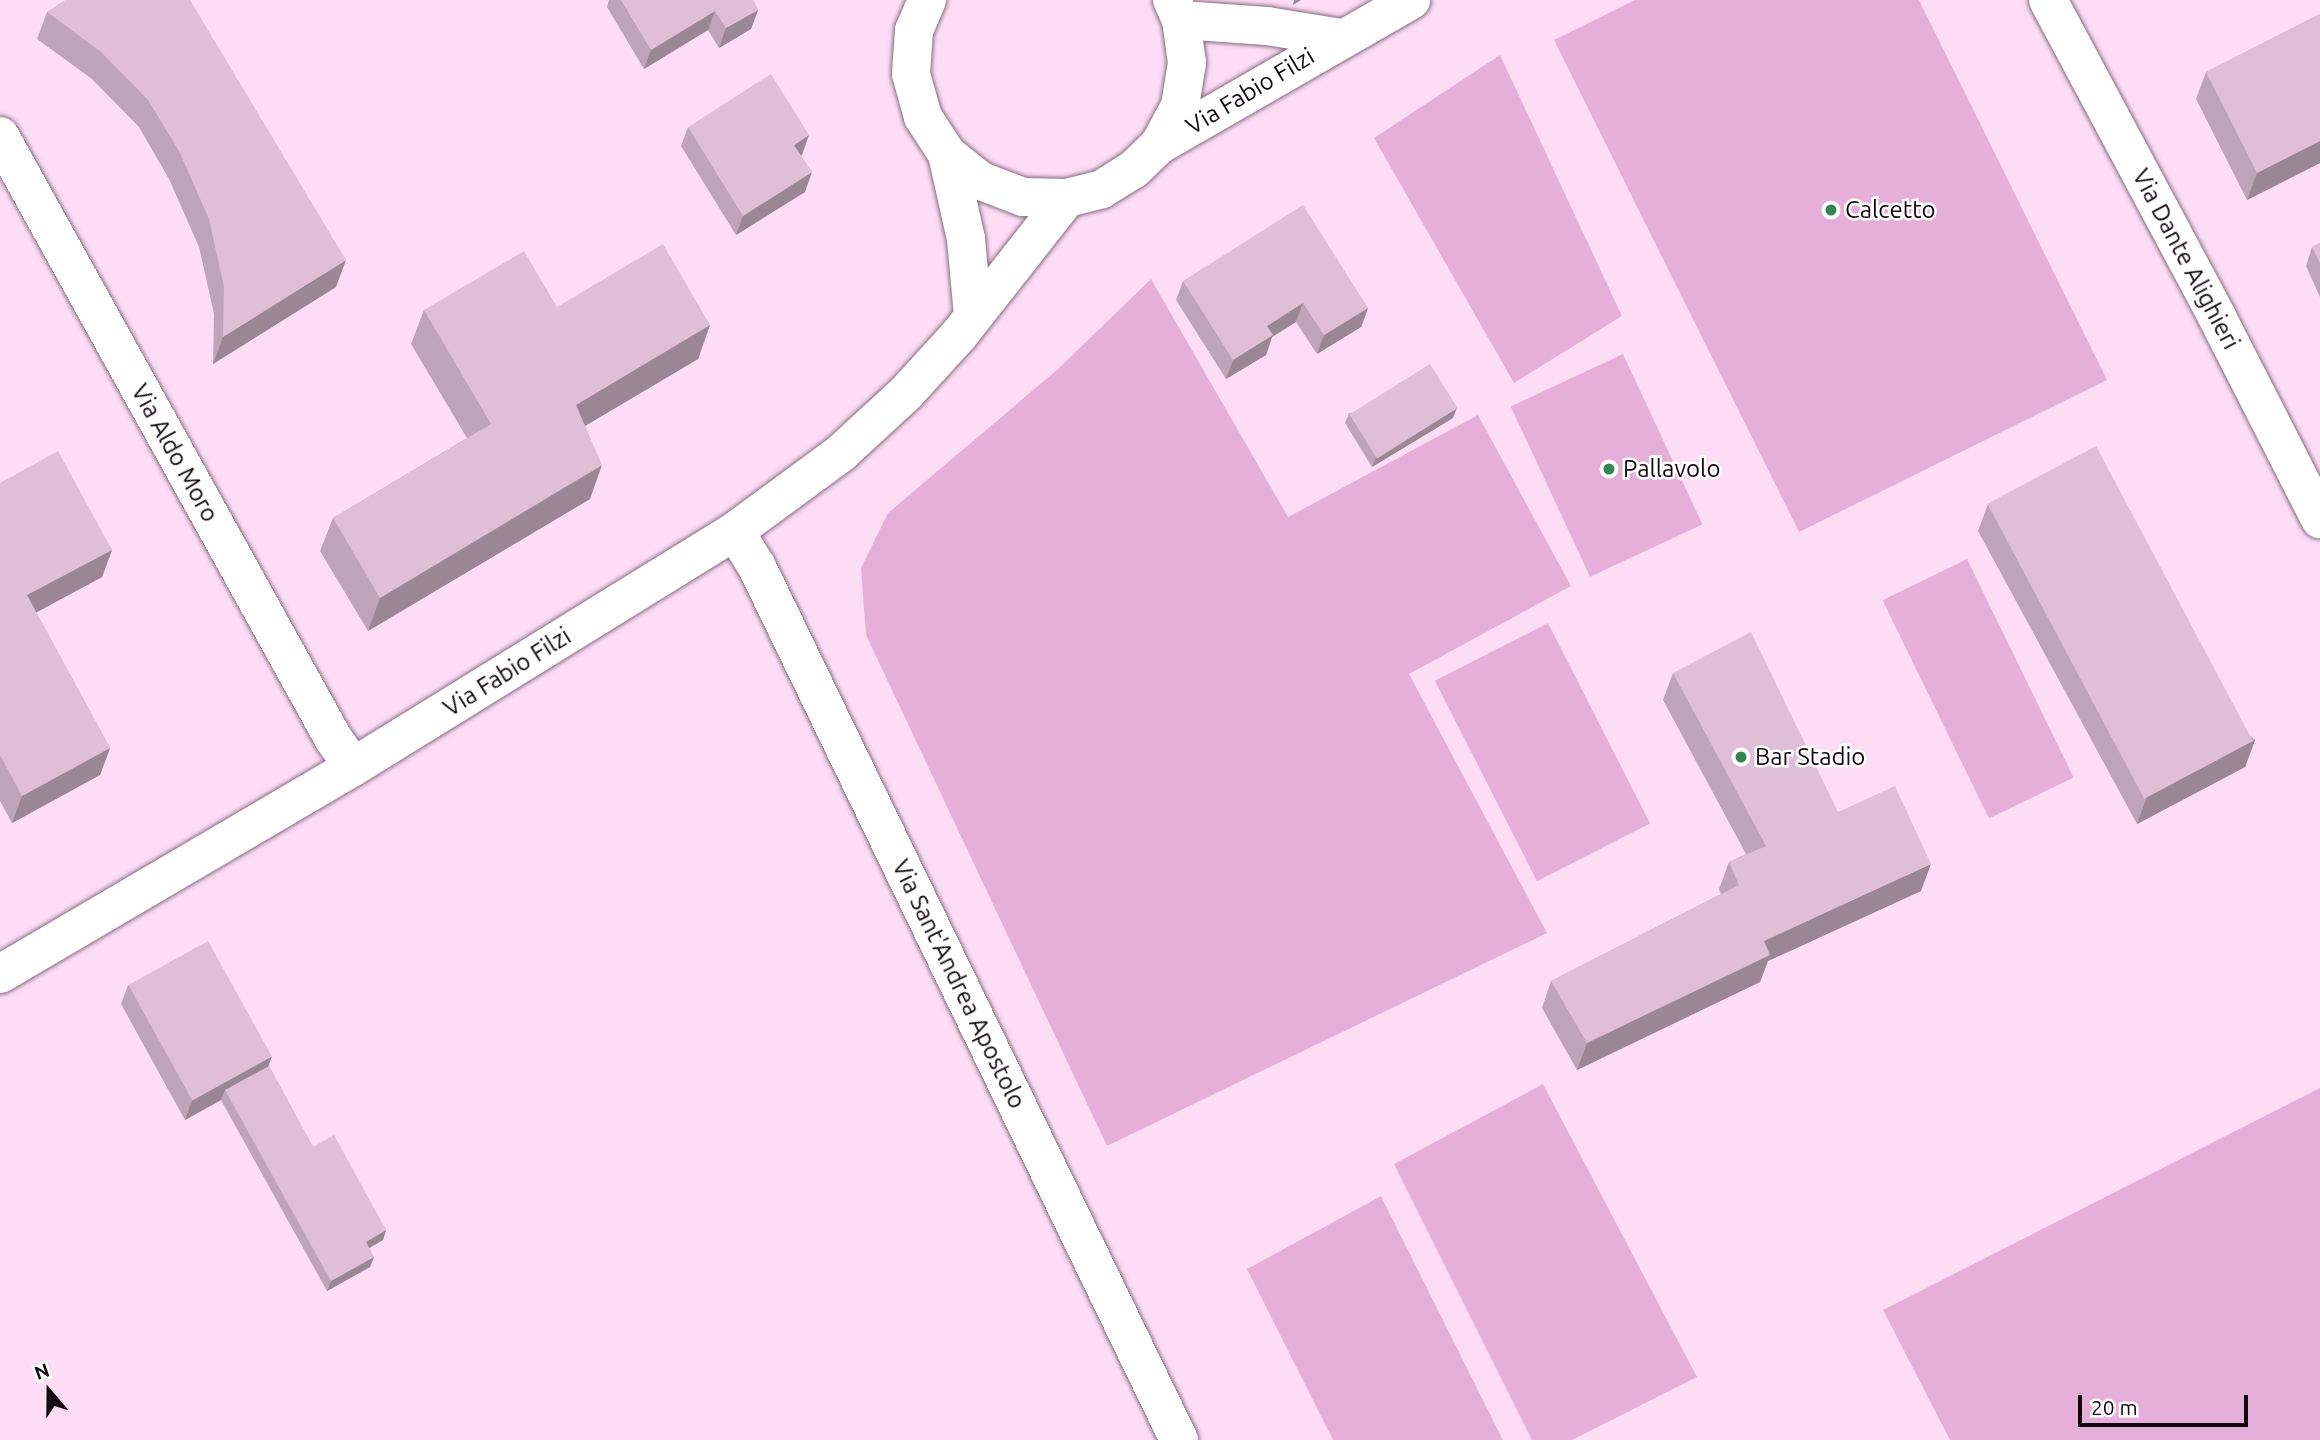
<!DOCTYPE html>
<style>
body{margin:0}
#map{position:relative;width:2320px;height:1440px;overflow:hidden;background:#fdddf5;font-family:Ubuntu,sans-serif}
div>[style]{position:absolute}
.green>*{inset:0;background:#e6afda;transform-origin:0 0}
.roads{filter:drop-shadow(0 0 2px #886c82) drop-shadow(0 0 2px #886c82)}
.street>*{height:38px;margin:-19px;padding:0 19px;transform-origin:19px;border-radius:19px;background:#fff}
.secondary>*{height:38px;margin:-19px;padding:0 19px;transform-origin:19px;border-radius:19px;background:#fff}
.wall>*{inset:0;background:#bfa4b9}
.shaded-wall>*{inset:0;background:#9b8696}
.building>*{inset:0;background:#debfd7;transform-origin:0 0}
.dots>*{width:19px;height:19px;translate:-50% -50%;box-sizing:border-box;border:4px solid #fff;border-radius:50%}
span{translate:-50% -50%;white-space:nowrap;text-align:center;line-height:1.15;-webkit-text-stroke:5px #fff;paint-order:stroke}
.street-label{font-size:24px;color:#120810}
.poi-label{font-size:24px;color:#120810}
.left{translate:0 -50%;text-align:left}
.north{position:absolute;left:14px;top:1356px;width:70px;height:70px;-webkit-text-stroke:5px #fff;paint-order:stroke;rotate:340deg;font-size:19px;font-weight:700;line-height:28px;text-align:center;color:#120810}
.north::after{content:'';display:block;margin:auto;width:24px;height:32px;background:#120810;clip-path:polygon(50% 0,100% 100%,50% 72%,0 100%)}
.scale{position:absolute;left:2078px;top:1395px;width:170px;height:32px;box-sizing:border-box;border:4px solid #120810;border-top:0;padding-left:9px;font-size:21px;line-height:24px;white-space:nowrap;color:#120810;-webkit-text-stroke:5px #fff;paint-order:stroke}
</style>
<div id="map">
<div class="green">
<i style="clip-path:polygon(1635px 0,1919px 0,2107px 380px,1799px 532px,1554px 40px)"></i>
<i style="clip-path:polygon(1500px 55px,1622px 316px,1514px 383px,1374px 138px)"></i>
<i style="clip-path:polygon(1151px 279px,1288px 517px,1478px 415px,1571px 586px,1409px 674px,1547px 933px,1107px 1146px,866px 635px,861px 568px,888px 513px,1058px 369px)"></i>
<i style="left:1623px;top:354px;width:188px;height:124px;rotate:65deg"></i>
<i style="left:1967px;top:559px;width:243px;height:94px;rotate:64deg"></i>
<i style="left:1548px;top:623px;width:225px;height:127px;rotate:63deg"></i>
<i style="clip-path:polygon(1543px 1084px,1697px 1377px,1572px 1440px,1532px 1440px,1394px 1164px)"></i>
<i style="clip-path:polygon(2320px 1088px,2320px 1440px,1950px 1440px,1883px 1310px)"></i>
<i style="clip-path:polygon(1381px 1196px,1503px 1440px,1333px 1440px,1247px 1269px)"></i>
</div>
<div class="roads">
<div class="street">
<i style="left:2048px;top:0;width:359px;rotate:61.9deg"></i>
<i style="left:2217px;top:317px;width:227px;rotate:63deg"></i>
<i style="left:0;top:136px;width:688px;rotate:61.05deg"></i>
<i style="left:333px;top:738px;width:35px;rotate:55deg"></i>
<i style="left:735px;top:531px;width:42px;rotate:58.6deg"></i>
<i style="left:757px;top:567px;width:970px;rotate:64.2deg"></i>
</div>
<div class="secondary">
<i style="left:927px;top:0;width:33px;rotate:113deg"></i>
<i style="left:914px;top:30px;width:44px;rotate:93.9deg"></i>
<i style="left:911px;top:74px;width:45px;rotate:74.4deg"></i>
<i style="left:923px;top:117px;width:44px;rotate:57deg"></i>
<i style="left:947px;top:154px;width:43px;rotate:38.5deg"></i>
<i style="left:981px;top:181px;width:45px;rotate:20.9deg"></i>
<i style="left:1023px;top:197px;width:44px;rotate:1.3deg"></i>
<i style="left:1067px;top:198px;width:36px;rotate:-14deg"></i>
<i style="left:1102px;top:189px;width:36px;rotate:-32deg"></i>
<i style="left:1133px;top:170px;width:36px;rotate:-44deg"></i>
<i style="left:1159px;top:145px;width:44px;rotate:-61.7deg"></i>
<i style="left:1180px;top:106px;width:44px;rotate:-80.8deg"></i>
<i style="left:1187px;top:63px;width:43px;rotate:-97.9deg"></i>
<i style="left:1181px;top:20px;width:22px;rotate:-114deg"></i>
<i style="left:1181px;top:20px;width:86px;rotate:4deg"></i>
<i style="left:1267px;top:26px;width:75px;rotate:9.2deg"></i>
<i style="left:1159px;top:145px;width:291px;rotate:-29.9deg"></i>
<i style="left:947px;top:154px;width:87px;rotate:77.4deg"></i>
<i style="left:966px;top:239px;width:77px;rotate:84.8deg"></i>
<i style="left:0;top:974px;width:409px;rotate:-30.4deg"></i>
<i style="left:353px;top:767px;width:449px;rotate:-31.7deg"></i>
<i style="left:735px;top:531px;width:132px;rotate:-36.3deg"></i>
<i style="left:841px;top:453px;width:90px;rotate:-42.7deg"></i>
<i style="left:907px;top:392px;width:77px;rotate:-47.6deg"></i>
<i style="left:959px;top:335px;width:174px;rotate:-51.8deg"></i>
</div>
</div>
<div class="wall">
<i style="clip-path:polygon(66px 0,336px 287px,213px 364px,214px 314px,199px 247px,169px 179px,139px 127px,92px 79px,37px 39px,47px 12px)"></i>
<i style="clip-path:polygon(609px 0,753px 0,758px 10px,751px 29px,719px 48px,708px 30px,644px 69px,607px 7px)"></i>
<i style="clip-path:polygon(2320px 14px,2320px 163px,2247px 200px,2196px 99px,2206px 72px)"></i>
<i style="clip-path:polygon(688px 127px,802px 155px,801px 155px,805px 192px,736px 235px,681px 146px)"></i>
<i style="clip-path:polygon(2320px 243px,2320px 297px,2306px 266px,2312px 247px)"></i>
<i style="clip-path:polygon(1183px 281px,1368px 308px,1361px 327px,1317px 354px,1296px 322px,1272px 337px,1266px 355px,1226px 379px,1176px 300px)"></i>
<i style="clip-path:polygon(557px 307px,710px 325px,698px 359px,585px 426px,590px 499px,368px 631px,320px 551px,333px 518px,467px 438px,411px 344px,424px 310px)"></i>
<i style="clip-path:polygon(1349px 413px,1453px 418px,1372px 467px,1345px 423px)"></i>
<i style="clip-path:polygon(0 483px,112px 550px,102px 577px,36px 612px,110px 748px,100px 775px,12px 823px,0 801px)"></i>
<i style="clip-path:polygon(1988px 504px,2255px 740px,2245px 767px,2137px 824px,1978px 531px)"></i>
<i style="clip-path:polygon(1673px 673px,1838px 812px,1921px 891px,1768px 961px,1760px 982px,1577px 1070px,1542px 1008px,1551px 981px,1721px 894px,1719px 889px,1729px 862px,1746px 854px,1663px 700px)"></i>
<i style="clip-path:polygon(128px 985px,269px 1066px,313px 1147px,386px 1230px,383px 1240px,369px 1248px,374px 1257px,370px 1267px,327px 1291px,221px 1100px,185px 1120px,121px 1004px)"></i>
</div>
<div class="shaded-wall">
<i style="clip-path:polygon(1294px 0,1301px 0,1293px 5px)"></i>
<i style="clip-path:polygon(758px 10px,751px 29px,719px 48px,726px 28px)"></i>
<i style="clip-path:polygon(715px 11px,708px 30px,644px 69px,651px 50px)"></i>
<i style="clip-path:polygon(809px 135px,802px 155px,787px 164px,794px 145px)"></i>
<i style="clip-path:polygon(2320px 141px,2320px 163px,2247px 200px,2257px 173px)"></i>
<i style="clip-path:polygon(812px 172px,805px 192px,736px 235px,743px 216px)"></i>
<i style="clip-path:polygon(346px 260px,336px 287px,213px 364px,223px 337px)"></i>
<i style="clip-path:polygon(1303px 303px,1296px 322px,1272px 337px,1266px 355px,1226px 379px,1233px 360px,1267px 326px)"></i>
<i style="clip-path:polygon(1368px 308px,1361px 327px,1317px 354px,1324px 335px)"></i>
<i style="clip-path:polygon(710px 325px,698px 359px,563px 439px,576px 405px)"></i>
<i style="clip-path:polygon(1457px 408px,1453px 418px,1372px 467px,1376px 457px)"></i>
<i style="clip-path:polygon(602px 465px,590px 499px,368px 631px,380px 598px)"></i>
<i style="clip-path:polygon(112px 550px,102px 577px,17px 623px,27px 595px)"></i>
<i style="clip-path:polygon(2255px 740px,2245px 767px,2137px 824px,2147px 797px)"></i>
<i style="clip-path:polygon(110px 748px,100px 775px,12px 823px,22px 796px)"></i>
<i style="clip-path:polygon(1931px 864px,1921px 891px,1768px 961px,1760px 982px,1577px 1070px,1587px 1043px,1764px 941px)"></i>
<i style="clip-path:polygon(272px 1056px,265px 1076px,225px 1090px,221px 1100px,185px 1120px,192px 1100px)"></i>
<i style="clip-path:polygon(386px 1230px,383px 1240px,362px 1252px,366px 1242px)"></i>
<i style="clip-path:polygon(374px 1257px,370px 1267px,327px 1291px,331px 1281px)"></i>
</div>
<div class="building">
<i style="clip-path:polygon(66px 0,190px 0,346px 260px,223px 337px,224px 287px,209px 219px,179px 151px,148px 100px,101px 52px,47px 12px)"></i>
<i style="clip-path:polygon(621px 0,753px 0,758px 10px,726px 28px,715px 11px,651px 50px)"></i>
<i style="clip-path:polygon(2320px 14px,2320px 141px,2257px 173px,2206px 72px)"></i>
<i style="clip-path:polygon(771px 74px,809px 135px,794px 145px,812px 172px,743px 216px,688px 127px)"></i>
<i style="clip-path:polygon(1303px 205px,1368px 308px,1324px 335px,1303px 303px,1267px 326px,1273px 335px,1233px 360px,1183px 281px)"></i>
<i style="clip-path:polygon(2320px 243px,2320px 263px,2312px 247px)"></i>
<i style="clip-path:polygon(663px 244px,710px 325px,576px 405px,602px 465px,380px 598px,333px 518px,491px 424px,424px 310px,524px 251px,557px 307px)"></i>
<i style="left:1430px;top:364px;width:52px;height:95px;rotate:58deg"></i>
<i style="left:2096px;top:446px;width:334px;height:123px;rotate:62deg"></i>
<i style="clip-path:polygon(58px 451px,112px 550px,27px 595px,110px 748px,22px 796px,0 755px,0 483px)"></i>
<i style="clip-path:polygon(1751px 632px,1838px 812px,1895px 786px,1931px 864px,1764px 941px,1770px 955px,1587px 1043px,1551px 981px,1739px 885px,1729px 862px,1766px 846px,1673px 673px)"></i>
<i style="left:208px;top:941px;width:132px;height:91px;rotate:61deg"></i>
<i style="clip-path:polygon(269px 1066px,313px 1147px,334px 1135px,386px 1230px,366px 1242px,374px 1257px,331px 1281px,225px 1090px)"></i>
</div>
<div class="dots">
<i style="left:1831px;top:210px;background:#358454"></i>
<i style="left:1609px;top:469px;background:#358454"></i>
<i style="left:1741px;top:757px;background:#358454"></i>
</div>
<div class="street-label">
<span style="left:1250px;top:91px;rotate:-31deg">Via Fabio Filzi</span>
<span style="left:2186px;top:259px;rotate:62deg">Via Dante Alighieri</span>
<span style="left:175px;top:453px;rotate:61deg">Via Aldo Moro</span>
<span style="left:507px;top:672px;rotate:-32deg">Via Fabio Filzi</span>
<span style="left:959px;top:984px;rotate:64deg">Via Sant'Andrea Apostolo</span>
</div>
<div class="poi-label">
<span class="left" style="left:1845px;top:210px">Calcetto</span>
<span class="left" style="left:1623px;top:469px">Pallavolo</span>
<span class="left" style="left:1755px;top:757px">Bar Stadio</span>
</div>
<div class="north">N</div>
<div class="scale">20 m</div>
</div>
